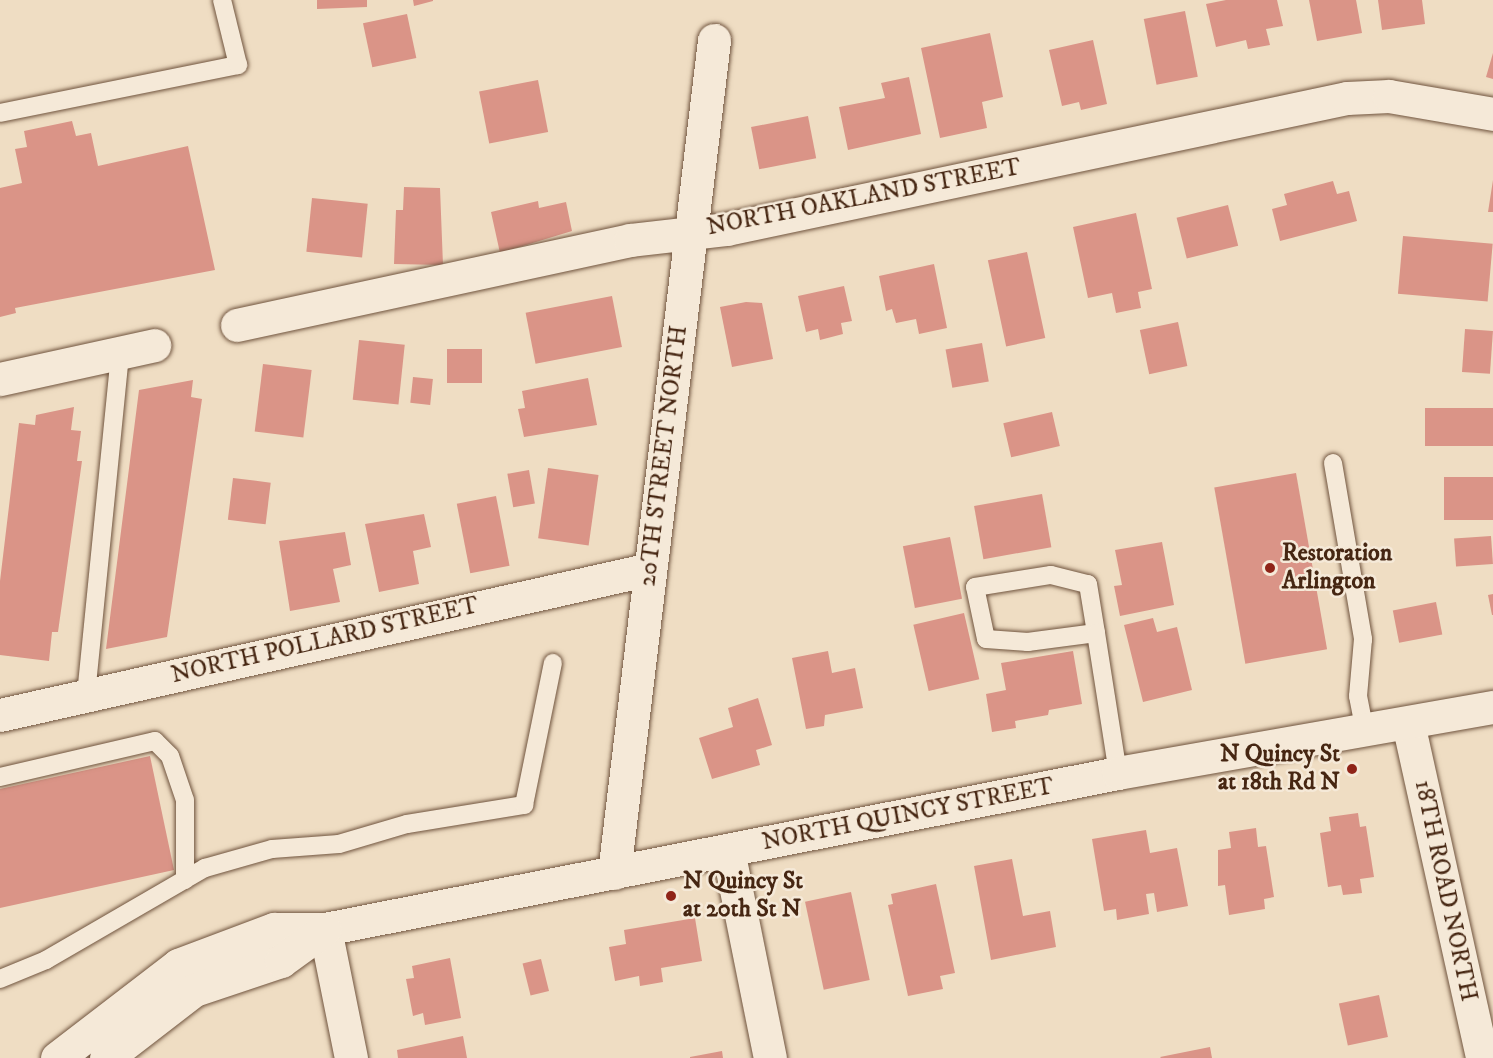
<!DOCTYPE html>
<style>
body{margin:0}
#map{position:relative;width:1493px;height:1058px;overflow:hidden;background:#efddc3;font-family:"IM FELL DW Pica",serif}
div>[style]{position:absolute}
.building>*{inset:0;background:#da9487;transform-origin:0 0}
.roads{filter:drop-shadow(0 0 2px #70543e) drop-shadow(0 0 2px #70543e)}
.lane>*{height:18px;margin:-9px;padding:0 9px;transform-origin:9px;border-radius:9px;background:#f5e9d8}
.street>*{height:33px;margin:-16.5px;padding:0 16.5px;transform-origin:16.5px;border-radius:16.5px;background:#f5e9d8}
.secondary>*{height:33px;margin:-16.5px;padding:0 16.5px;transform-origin:16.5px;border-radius:16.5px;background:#f5e9d8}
.dots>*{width:16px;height:16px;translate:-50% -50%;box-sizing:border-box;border:3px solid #f5e9d8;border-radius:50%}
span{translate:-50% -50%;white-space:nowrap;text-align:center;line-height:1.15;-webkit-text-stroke:5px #f5e9d8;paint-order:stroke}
.street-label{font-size:24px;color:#462612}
.poi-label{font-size:24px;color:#462612;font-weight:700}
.left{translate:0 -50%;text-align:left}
.right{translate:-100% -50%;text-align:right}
</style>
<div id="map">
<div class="building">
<i style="clip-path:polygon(317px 0,367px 0,367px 7px,317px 9px)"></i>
<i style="clip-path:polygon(413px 0,433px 0,433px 1px,414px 6px)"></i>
<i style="clip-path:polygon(1226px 0,1277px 0,1283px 26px,1266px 29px,1270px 45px,1248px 49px,1246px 40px,1216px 47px,1206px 4px)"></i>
<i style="clip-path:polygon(1309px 0,1356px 0,1362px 33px,1317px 41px)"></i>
<i style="clip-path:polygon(1378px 0,1422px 0,1425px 24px,1382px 30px)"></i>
<i style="left:1185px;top:11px;width:67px;height:42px;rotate:79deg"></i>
<i style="left:407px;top:14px;width:45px;height:45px;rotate:78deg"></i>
<i style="clip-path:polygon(990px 33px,1003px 97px,982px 102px,987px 128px,940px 138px,921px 48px)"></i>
<i style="clip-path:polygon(1093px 40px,1107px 104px,1081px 110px,1079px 102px,1062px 106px,1049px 50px)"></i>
<i style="clip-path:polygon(1493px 53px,1493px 79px,1486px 77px)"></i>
<i style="clip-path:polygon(909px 77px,921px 134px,848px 150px,839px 107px,885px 98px,881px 83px)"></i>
<i style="left:538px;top:80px;width:53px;height:60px;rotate:79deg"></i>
<i style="left:808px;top:116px;width:43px;height:58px;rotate:79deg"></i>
<i style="clip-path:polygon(72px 121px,76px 136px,91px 133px,98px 166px,188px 146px,215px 270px,15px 308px,16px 313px,0 317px,0 188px,22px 183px,15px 149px,27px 147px,24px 131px)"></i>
<i style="clip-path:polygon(1493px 180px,1493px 212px,1488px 212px)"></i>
<i style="clip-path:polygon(1333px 181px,1337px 194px,1349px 191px,1357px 221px,1280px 241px,1272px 209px,1287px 205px,1284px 194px)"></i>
<i style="clip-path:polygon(404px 187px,440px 188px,443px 265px,394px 264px,396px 210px,403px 210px)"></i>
<i style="left:312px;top:198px;width:56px;height:54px;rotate:6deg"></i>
<i style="clip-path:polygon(538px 201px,539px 208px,566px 202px,572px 231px,500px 253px,491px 212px)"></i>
<i style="left:1228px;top:205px;width:42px;height:53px;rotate:76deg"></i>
<i style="clip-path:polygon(1136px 213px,1152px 289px,1138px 292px,1141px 308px,1116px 313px,1112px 293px,1088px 298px,1073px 227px)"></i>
<i style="left:1403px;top:236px;width:90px;height:58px;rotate:5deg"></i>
<i style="left:1027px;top:252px;width:88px;height:40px;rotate:78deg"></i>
<i style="clip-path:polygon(934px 264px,947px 328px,919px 334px,916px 319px,896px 323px,892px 309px,886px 311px,879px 276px)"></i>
<i style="clip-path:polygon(844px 286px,852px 321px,841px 323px,843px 334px,820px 340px,818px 329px,806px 332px,798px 296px)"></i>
<i style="left:612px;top:296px;width:52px;height:88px;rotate:79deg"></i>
<i style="clip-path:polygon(746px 302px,762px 303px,773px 359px,732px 367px,720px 307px)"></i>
<i style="left:1178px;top:322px;width:45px;height:39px;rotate:78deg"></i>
<i style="left:1465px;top:329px;width:28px;height:43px;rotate:4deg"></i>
<i style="left:359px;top:340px;width:46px;height:60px;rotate:6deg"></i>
<i style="left:982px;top:343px;width:39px;height:37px;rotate:80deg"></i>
<i style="left:447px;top:349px;width:35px;height:34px"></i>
<i style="left:263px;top:364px;width:49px;height:68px;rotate:7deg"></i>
<i style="left:413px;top:377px;width:20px;height:26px;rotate:6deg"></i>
<i style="clip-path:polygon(588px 378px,597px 425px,524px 437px,518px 409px,525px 408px,522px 391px)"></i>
<i style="clip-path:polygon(193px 380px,191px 397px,202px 399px,167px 637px,106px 649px,139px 390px)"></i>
<i style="clip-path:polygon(74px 407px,71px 430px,81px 431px,77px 461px,82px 461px,58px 632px,52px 632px,49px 661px,0 655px,0 581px,19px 423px,35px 425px,36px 415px)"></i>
<i style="left:1493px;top:408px;width:38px;height:68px;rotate:90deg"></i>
<i style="left:1052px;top:412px;width:35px;height:50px;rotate:77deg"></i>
<i style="left:548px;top:468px;width:51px;height:71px;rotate:8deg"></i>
<i style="left:529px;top:470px;width:34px;height:22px;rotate:80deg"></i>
<i style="left:1296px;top:473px;width:179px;height:83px;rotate:80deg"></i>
<i style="left:1493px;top:477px;width:43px;height:49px;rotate:90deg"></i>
<i style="left:233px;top:478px;width:38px;height:42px;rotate:7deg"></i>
<i style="left:1042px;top:494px;width:54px;height:69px;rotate:80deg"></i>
<i style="left:496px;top:496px;width:71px;height:40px;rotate:79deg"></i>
<i style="clip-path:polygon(424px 514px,431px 547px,413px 551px,419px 584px,379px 592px,365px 524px)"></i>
<i style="clip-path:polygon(345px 532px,351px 565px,333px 569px,340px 602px,290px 611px,279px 541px)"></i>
<i style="left:1491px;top:536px;width:28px;height:37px;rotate:86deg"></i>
<i style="left:950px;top:537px;width:63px;height:48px;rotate:79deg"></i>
<i style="clip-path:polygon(1162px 542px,1174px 605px,1120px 616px,1114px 586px,1122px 585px,1115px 550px)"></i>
<i style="clip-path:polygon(1493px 594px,1493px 615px,1492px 615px,1488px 595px)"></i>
<i style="left:1436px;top:602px;width:33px;height:44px;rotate:79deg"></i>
<i style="left:964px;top:613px;width:68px;height:52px;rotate:77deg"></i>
<i style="clip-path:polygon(1153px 618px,1157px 632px,1177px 627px,1192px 690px,1143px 702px,1124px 625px)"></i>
<i style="clip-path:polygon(828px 651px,832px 673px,855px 668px,863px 708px,825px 715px,824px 726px,806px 729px,792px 658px)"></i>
<i style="clip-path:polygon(1073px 651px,1082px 704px,1049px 710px,1048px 715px,1015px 721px,1016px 728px,992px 732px,986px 694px,1006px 690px,1001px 663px)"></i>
<i style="clip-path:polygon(758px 698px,772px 745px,756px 750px,760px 765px,712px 779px,699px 738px,733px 727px,728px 708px)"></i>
<i style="clip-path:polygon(150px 756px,174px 870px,0 908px,0 789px)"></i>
<i style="clip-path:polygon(1358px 813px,1360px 827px,1366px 826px,1374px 877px,1360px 879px,1362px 893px,1343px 895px,1341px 885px,1328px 887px,1320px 833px,1331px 831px,1329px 817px)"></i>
<i style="clip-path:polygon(1256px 828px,1258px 847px,1266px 846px,1274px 897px,1264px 899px,1265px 909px,1229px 915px,1225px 885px,1218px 886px,1218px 850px,1231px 848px,1229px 832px)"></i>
<i style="clip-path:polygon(1146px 830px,1150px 853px,1177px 848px,1188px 906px,1157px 912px,1154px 893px,1146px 894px,1149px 914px,1117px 920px,1116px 909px,1104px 911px,1092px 839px)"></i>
<i style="clip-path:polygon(1012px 859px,1023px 916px,1050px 911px,1056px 947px,991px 960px,974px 866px)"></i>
<i style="clip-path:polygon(936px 884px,955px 973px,940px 976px,943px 989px,908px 996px,888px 905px,893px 904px,891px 894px)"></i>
<i style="left:851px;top:892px;width:90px;height:47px;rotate:78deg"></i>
<i style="clip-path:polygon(695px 918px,702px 961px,661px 968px,663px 982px,640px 986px,639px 976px,615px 981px,609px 947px,626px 944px,624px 930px)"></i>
<i style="clip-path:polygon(450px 958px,461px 1018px,425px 1025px,423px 1013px,413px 1016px,406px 979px,414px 978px,412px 966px)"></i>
<i style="left:541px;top:959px;width:33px;height:19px;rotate:76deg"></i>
<i style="left:1379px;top:995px;width:43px;height:41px;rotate:78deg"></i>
<i style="clip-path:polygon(463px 1036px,467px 1058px,398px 1058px,397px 1050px)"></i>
<i style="clip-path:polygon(1210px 1047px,1212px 1058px,1161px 1058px,1160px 1057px)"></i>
<i style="clip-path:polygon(722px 1051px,723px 1058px,690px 1058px,690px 1057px)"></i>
</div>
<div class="roads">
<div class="lane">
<i style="left:0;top:113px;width:243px;rotate:-11.4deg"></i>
<i style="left:238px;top:65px;width:67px;rotate:-103.8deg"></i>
<i style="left:1333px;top:463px;width:179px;rotate:80.3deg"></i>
<i style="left:1363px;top:639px;width:57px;rotate:95deg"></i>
<i style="left:1358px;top:696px;width:36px;rotate:79deg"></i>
<i style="left:1096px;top:633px;width:69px;rotate:172.5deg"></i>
<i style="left:1028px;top:642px;width:42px;rotate:-175.9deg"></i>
<i style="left:986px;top:639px;width:53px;rotate:-101.9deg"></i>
<i style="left:975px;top:587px;width:77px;rotate:-9deg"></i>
<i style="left:1051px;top:575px;width:38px;rotate:14deg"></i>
<i style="left:1088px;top:584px;width:50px;rotate:80.7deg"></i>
<i style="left:1096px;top:633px;width:142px;rotate:81.1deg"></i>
<i style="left:86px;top:695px;width:345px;rotate:-84.3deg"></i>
<i style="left:0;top:777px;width:159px;rotate:-13.1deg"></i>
<i style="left:155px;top:741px;width:21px;rotate:45deg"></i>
<i style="left:170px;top:756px;width:46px;rotate:71.2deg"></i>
<i style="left:185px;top:800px;width:80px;rotate:90deg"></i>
<i style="left:0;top:979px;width:50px;rotate:-22.4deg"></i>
<i style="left:46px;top:960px;width:184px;rotate:-30.1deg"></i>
<i style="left:205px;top:868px;width:70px;rotate:-15.8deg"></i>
<i style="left:272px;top:849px;width:67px;rotate:-4.3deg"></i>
<i style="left:339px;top:844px;width:71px;rotate:-16.4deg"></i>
<i style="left:407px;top:824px;width:119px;rotate:-9.2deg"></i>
<i style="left:524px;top:805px;width:145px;rotate:-78.5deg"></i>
</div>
<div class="street">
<i style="left:237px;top:325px;width:402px;rotate:-12.2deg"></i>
<i style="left:630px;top:240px;width:97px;rotate:-6.5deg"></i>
<i style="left:726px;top:229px;width:635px;rotate:-11.91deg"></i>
<i style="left:1347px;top:98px;width:42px;rotate:-2.7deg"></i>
<i style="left:1389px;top:96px;width:106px;rotate:9.8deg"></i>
<i style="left:0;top:379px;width:158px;rotate:-12.4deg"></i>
<i style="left:0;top:715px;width:666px;rotate:-12.66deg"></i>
<i style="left:1408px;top:723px;width:343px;rotate:77.5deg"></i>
<i style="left:728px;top:850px;width:212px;rotate:78.6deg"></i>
<i style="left:614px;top:873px;width:839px;rotate:-83.15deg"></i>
<i style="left:325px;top:929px;width:132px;rotate:78.6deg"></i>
</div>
<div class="secondary">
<i style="left:57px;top:1058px;width:153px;rotate:-37.5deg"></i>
<i style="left:178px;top:965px;width:103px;rotate:-20.6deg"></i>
<i style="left:274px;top:929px;width:51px"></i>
<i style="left:325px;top:929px;width:808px;rotate:-11.13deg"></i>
<i style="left:1118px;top:773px;width:381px;rotate:-10deg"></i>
<i style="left:106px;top:1058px;width:111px;rotate:-37.7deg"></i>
<i style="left:194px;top:990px;width:92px;rotate:-18.4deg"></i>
<i style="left:281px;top:961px;width:54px;rotate:-36deg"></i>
</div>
</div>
<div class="dots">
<i style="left:1270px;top:568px;background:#8f2418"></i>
<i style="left:1352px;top:769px;background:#8f2418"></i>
<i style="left:671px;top:896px;background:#8f2418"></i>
</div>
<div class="street-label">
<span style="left:864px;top:198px;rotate:-11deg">NORTH OAKLAND STREET</span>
<span style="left:664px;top:456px;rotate:-83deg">20TH STREET NORTH</span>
<span style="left:325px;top:641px;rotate:-13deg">NORTH POLLARD STREET</span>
<span style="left:908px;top:815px;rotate:-11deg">NORTH QUINCY STREET</span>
<span style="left:1445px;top:891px;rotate:78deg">18TH ROAD NORTH</span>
</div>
<div class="poi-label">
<span class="left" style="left:1282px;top:568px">Restoration<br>Arlington</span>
<span class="right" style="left:1340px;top:769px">N Quincy St<br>at 18th Rd N</span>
<span class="left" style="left:683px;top:896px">N Quincy St<br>at 20th St N</span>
</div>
</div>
